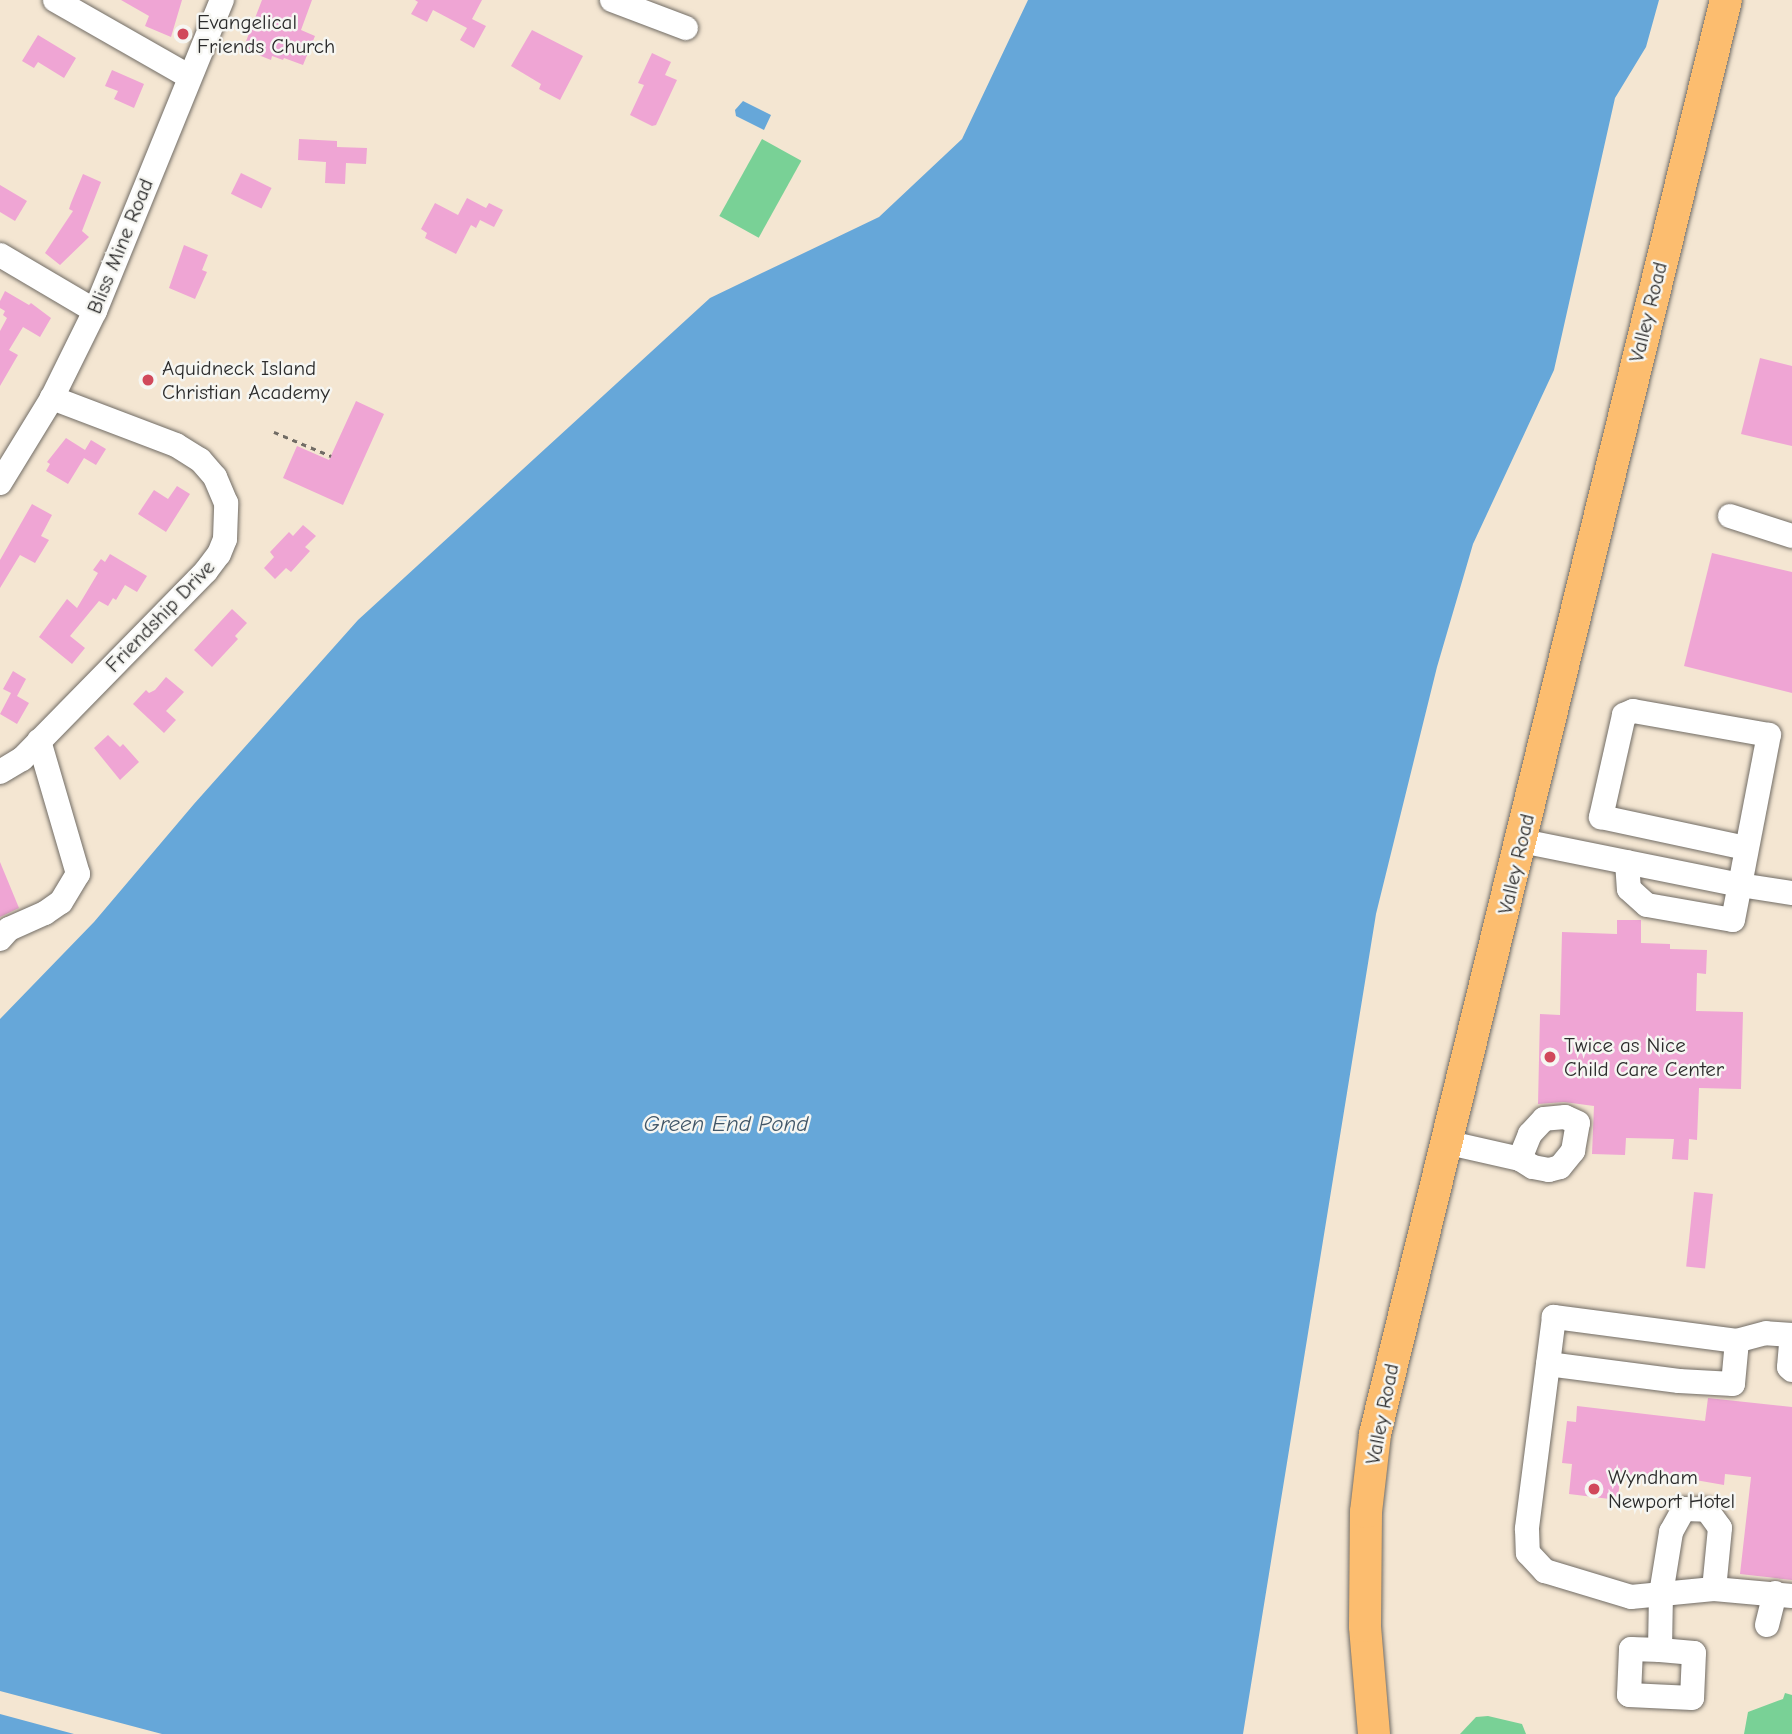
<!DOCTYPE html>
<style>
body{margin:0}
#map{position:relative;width:1792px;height:1734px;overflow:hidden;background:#f4e6d2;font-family:"Comic Neue",sans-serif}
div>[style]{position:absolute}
.green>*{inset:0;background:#79d196;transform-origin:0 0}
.water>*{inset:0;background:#66a7d9}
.building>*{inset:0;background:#efa5d4;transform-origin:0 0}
.path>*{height:2.5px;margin-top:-1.25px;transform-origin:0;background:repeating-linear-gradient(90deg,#716c65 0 5px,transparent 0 10px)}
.roads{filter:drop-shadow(0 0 2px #716c65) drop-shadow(0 0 2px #716c65)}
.minor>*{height:24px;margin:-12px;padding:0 12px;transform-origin:12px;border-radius:12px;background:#fff}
.major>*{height:32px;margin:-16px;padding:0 16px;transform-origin:16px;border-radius:16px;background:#fcbd6f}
.dots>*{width:19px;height:19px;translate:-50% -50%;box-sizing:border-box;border:4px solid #f6f6f2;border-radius:50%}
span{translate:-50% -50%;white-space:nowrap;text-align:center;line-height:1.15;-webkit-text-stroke:5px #f6f6f2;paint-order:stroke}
.poi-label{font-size:21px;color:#2b2b2b}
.left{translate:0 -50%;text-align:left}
.street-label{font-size:21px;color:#2b2b2b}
.water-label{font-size:23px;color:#405668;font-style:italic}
</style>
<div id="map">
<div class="green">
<i style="left:762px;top:139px;width:45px;height:88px;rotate:29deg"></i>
<i style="clip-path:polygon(1785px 1693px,1792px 1695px,1792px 1734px,1744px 1734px,1748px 1712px,1783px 1699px)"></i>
<i style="clip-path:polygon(1488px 1716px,1522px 1724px,1526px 1734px,1460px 1734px,1476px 1717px)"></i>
</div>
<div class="water">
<i style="clip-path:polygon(1028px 0,1659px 0,1646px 47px,1615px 98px,1554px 370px,1473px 544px,1437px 667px,1376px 914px,1243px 1734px,162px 1734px,0 1691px,0 1019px,94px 922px,194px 804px,358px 620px,710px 298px,879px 217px,962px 139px)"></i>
<i style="clip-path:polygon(743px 101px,771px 115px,764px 130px,736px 116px,735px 110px)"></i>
<i style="clip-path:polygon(0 1714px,74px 1734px,0 1734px)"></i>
</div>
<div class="building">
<i style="clip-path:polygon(121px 0,182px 0,171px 37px,145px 26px,149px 16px)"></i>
<i style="clip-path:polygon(262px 0,312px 0,301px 30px,315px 36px,303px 65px,284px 58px,283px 60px,272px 56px,271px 60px,243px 49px)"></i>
<i style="clip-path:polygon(415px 0,482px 0,472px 19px,486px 26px,474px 48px,460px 40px,467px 28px,433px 10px,427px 22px,411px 14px,418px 2px)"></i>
<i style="clip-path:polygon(532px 30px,583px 56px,560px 100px,539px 89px,541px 84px,511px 66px)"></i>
<i style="clip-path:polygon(38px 35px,76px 58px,64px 78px,38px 62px,34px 68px,22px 61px)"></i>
<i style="clip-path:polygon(652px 53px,671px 62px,665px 75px,677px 80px,656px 125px,652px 126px,630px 115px,644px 85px,638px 83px)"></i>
<i style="clip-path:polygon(112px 70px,144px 84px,134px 108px,114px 99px,118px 91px,105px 86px)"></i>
<i style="clip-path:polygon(299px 139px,337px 141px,337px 147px,367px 148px,366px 164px,346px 163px,345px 184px,325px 183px,326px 162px,298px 160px)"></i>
<i style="left:241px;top:173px;width:34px;height:23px;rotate:26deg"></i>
<i style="clip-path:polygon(83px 174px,101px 182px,82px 231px,89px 237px,60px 265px,45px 253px,73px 211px,69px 209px,71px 203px)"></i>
<i style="clip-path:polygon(0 185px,27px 201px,15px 221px,0 212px)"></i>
<i style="clip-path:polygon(467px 198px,486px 208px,489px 203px,503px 210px,494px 227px,480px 220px,476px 228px,471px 225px,456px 254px,425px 238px,427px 233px,421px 229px,435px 203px,458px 215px)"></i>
<i style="clip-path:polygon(184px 245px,208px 255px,202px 270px,207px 272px,195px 299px,169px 288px)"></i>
<i style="clip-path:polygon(5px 291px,29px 305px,31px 303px,51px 318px,40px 337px,23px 327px,9px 350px,18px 355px,0 386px,0 331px,7px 318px,3px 315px,5px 311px,0 308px,0 301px)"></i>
<i style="clip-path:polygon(1760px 358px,1792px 366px,1792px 446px,1741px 434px)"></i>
<i style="clip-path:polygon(356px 401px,384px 414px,343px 505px,283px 478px,297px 446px,329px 460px)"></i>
<i style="clip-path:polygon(66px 438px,85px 450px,91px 440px,106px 449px,96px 465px,84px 458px,68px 484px,46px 471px,50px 464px,47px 462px)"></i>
<i style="clip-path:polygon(177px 486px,190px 494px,166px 532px,138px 514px,154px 490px,168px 499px)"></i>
<i style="clip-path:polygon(32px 504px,52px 515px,41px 536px,49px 540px,35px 563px,20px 555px,0 588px,0 560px)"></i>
<i style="clip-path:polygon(303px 525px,316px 536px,305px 547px,310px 551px,291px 572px,286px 568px,275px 579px,264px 568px,274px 557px,270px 552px,289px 532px,293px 536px)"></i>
<i style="clip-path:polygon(1712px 553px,1792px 572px,1792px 693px,1684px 666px)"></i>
<i style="clip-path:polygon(110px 554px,147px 576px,137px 592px,125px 585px,116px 600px,113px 598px,108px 606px,99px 601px,70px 636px,85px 648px,72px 664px,39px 637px,67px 599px,77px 608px,98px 573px,93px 570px,101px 559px,105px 562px)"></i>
<i style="clip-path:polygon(232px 609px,247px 623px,235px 636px,238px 639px,212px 667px,194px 650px)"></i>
<i style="clip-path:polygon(13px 671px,26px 679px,17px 696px,29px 703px,17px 724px,0 714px,11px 693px,3px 689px)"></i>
<i style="clip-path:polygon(166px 677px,184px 692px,166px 711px,176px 720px,164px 733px,133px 704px,146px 690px,149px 693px,155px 690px)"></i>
<i style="clip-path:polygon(108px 735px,120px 747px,123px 744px,139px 762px,120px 780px,94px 748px)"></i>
<i style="clip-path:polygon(0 862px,19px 908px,0 917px)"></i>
<i style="clip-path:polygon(1617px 920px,1641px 920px,1641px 943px,1670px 944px,1670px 949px,1707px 950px,1706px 974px,1697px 973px,1696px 1011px,1743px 1012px,1741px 1089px,1699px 1088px,1697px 1140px,1689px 1139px,1688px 1160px,1672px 1159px,1674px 1139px,1626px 1138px,1625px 1155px,1592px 1154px,1594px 1106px,1564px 1102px,1538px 1104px,1540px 1014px,1560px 1015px,1562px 932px,1617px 934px)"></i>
<i style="left:1694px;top:1192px;width:19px;height:75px;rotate:6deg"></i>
<i style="clip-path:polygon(1708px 1398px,1792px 1407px,1792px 1580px,1740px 1574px,1751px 1477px,1725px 1474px,1724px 1485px,1661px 1474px,1660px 1480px,1620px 1476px,1618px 1500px,1569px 1494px,1572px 1464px,1562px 1463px,1567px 1421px,1576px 1422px,1577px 1406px,1705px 1421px)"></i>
</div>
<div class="path">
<i style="left:274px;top:432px;width:62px;rotate:22.8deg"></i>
</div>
<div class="roads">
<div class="minor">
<i style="left:55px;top:0;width:153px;rotate:29.7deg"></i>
<i style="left:612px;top:0;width:79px;rotate:20.7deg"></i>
<i style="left:0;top:255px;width:110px;rotate:30.5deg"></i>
<i style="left:0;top:483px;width:100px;rotate:-58.5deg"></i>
<i style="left:52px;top:398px;width:97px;rotate:-63.7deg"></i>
<i style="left:95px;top:311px;width:336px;rotate:-67.8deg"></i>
<i style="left:1730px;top:516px;width:65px;rotate:17.9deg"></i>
<i style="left:0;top:772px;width:26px;rotate:-31deg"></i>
<i style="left:22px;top:759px;width:263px;rotate:-45.6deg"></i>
<i style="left:206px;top:571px;width:21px;rotate:-53deg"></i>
<i style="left:219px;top:554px;width:16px;rotate:-68deg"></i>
<i style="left:225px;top:539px;width:36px;rotate:-88deg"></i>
<i style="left:226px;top:503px;width:28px;rotate:-113deg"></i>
<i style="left:215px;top:477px;width:23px;rotate:-131deg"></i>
<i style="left:200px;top:460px;width:28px;rotate:-148deg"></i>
<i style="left:176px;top:445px;width:133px;rotate:-159.2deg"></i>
<i style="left:1522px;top:841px;width:222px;rotate:11.4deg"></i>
<i style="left:1740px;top:885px;width:153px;rotate:-79.1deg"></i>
<i style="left:1769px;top:735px;width:138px;rotate:-170deg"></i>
<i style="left:1633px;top:711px;width:10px;rotate:156deg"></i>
<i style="left:1624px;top:715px;width:105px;rotate:102.7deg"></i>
<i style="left:1601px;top:817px;width:148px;rotate:12.1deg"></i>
<i style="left:1627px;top:862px;width:27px;rotate:86deg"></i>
<i style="left:1629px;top:889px;width:24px;rotate:42deg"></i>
<i style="left:1647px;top:905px;width:87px;rotate:9.9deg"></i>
<i style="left:1733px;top:920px;width:36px;rotate:-79deg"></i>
<i style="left:1740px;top:885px;width:53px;rotate:8.7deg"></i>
<i style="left:0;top:939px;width:13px;rotate:-48deg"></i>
<i style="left:9px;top:929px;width:39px;rotate:-24deg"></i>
<i style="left:45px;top:913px;width:19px;rotate:-35deg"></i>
<i style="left:61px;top:902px;width:33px;rotate:-59deg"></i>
<i style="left:78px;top:874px;width:139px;rotate:-106.3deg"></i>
<i style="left:1445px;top:1142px;width:77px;rotate:12.8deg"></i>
<i style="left:1520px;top:1159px;width:15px;rotate:32deg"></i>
<i style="left:1533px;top:1167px;width:16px;rotate:11deg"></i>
<i style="left:1549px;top:1170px;width:11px;rotate:-15deg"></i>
<i style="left:1560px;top:1167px;width:21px;rotate:-51deg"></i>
<i style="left:1573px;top:1151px;width:28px;rotate:-80deg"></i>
<i style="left:1578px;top:1123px;width:14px;rotate:-155deg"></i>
<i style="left:1565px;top:1117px;width:21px;rotate:175deg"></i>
<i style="left:1544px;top:1119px;width:21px;rotate:133deg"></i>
<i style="left:1530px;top:1134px;width:27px;rotate:112deg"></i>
<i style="left:1548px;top:1364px;width:132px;rotate:7.4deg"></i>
<i style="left:1679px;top:1381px;width:54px;rotate:3.2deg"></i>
<i style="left:1733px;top:1384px;width:43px;rotate:-84.7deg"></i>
<i style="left:1792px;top:1370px;width:4px;rotate:-135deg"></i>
<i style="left:1789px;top:1367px;width:32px;rotate:-85deg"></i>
<i style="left:1792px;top:1335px;width:26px;rotate:-176deg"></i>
<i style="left:1766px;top:1333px;width:30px;rotate:165deg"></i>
<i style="left:1737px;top:1341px;width:185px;rotate:-172.5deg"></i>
<i style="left:1554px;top:1317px;width:214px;rotate:97.3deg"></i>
<i style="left:1527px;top:1529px;width:24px;rotate:88deg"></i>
<i style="left:1528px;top:1553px;width:25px;rotate:47deg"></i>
<i style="left:1545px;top:1571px;width:90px;rotate:16.8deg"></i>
<i style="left:1631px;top:1597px;width:83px;rotate:-5.5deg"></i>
<i style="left:1714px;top:1589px;width:78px;rotate:5.1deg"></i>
<i style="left:1767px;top:1625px;width:33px;rotate:-76deg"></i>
<i style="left:1660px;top:1650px;width:34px;rotate:5deg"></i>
<i style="left:1694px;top:1653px;width:45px;rotate:92.5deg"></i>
<i style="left:1692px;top:1698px;width:63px;rotate:-177.3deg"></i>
<i style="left:1629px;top:1695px;width:46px;rotate:-87.5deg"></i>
<i style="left:1631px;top:1649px;width:29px;rotate:2deg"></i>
<i style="left:1660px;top:1650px;width:56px;rotate:-89deg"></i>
<i style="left:1661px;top:1594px;width:63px;rotate:-80.8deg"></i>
<i style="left:1671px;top:1532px;width:26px;rotate:-61deg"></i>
<i style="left:1684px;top:1509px;width:23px;rotate:2deg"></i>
<i style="left:1707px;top:1510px;width:22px;rotate:54deg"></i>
<i style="left:1720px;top:1528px;width:61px;rotate:95.6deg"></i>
</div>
<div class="major">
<i style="left:1374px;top:1734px;width:108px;rotate:-94.8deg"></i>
<i style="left:1365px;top:1626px;width:114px;rotate:-89.5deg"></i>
<i style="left:1366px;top:1512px;width:79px;rotate:-83.4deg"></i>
<i style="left:1375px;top:1434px;width:1476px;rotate:-76.25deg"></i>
</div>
</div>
<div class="dots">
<i style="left:183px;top:34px;background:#d1495b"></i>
<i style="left:148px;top:380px;background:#d1495b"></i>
<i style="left:1550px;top:1057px;background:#d1495b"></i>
<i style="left:1594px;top:1489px;background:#d1495b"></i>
</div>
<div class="poi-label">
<span class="left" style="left:197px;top:34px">Evangelical<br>Friends Church</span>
<span class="left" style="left:162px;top:380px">Aquidneck Island<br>Christian Academy</span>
<span class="left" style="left:1564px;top:1057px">Twice as Nice<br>Child Care Center</span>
<span class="left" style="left:1608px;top:1489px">Wyndham<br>Newport Hotel</span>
</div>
<div class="street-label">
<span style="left:120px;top:246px;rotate:-68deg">Bliss Mine Road</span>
<span style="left:1648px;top:312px;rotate:-76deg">Valley Road</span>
<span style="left:160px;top:616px;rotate:-46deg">Friendship Drive</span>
<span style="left:1516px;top:864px;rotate:-77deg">Valley Road</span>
<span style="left:1382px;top:1414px;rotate:-79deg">Valley Road</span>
</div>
<div class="water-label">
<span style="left:726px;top:1124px">Green End Pond</span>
</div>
</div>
